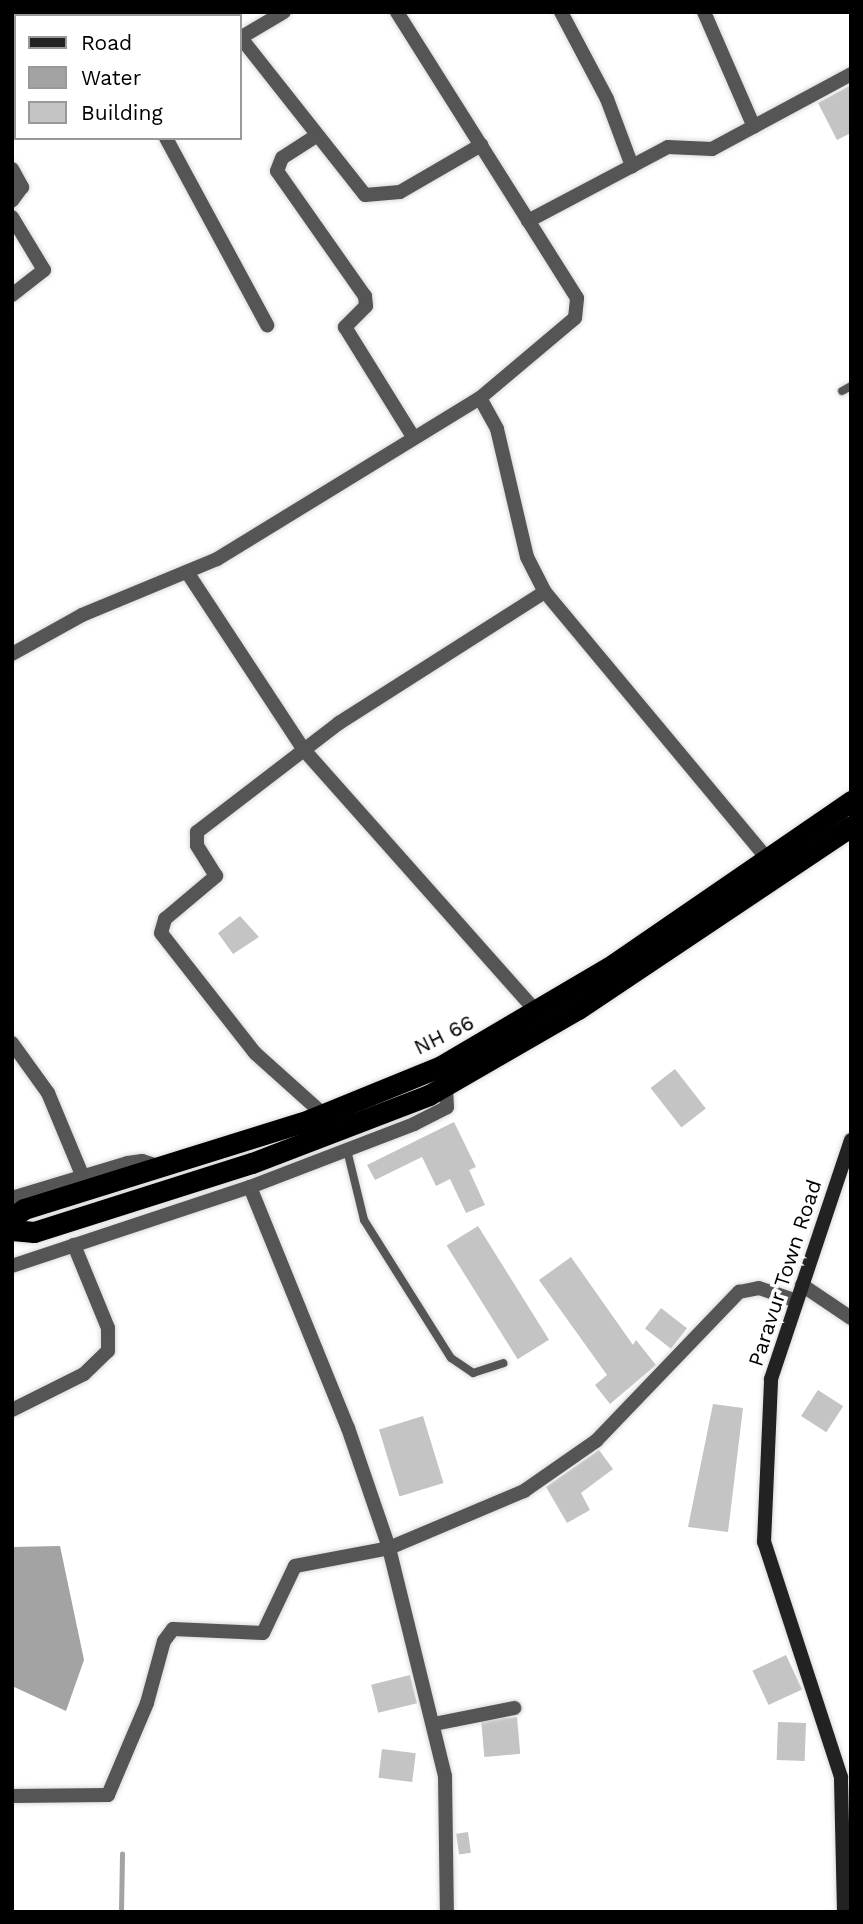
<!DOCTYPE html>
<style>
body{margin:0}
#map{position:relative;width:863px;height:1924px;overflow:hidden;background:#fff;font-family:"Work Sans",sans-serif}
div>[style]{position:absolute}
.water>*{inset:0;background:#a3a3a3}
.stream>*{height:4.5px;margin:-2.25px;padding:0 2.25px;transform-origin:2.25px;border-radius:2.25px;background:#a3a3a3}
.building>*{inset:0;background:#c4c4c4;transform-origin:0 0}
.roads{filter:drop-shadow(0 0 2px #dbdbdb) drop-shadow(0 0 2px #dbdbdb)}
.lane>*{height:8px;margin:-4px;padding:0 4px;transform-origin:4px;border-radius:4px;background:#555}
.street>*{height:14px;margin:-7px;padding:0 7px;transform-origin:7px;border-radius:7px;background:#555}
.secondary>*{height:14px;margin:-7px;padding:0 7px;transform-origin:7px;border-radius:7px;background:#222}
.highway>*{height:21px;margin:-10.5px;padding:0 10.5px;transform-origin:10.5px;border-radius:10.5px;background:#000}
span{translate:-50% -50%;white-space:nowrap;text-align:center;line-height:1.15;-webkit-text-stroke:7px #fff;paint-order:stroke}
.street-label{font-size:21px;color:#000}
.frame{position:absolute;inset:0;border:14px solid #000;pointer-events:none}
.legend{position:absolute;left:14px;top:14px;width:228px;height:126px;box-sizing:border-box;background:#fff;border:2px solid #999;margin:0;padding:9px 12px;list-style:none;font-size:21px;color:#000}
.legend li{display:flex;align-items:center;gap:14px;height:35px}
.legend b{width:35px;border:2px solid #999}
</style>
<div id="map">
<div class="water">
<i style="clip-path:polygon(60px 1546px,84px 1660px,66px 1711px,12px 1686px,12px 1547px)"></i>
</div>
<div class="stream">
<i style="left:121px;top:1912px;width:58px;rotate:-89deg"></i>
</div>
<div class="building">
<i style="clip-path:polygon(851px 85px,851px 133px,837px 140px,818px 103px)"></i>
<i style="clip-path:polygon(240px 916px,259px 937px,233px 954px,218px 933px)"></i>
<i style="left:675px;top:1069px;width:50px;height:31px;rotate:52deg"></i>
<i style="clip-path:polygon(454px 1122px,476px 1167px,469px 1170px,485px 1205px,466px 1213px,450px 1179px,436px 1186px,422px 1157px,375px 1180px,367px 1165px)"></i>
<i style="left:478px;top:1226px;width:134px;height:37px;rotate:58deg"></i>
<i style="clip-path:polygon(571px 1257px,633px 1345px,636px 1340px,656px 1365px,610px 1404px,595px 1385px,607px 1375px,539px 1280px)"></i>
<i style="left:661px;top:1308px;width:33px;height:26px;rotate:38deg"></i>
<i style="left:818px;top:1390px;width:30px;height:31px;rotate:33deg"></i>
<i style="clip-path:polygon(713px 1404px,743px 1408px,728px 1532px,688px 1527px)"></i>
<i style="left:423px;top:1416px;width:70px;height:46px;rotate:73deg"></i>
<i style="clip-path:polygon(599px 1450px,613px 1469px,581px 1493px,590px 1510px,567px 1523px,546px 1487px)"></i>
<i style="left:786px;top:1655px;width:38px;height:37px;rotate:65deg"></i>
<i style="left:410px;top:1675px;width:29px;height:40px;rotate:76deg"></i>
<i style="left:517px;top:1717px;width:37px;height:36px;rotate:85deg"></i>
<i style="left:778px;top:1722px;width:28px;height:38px;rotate:2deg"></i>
<i style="left:382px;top:1749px;width:34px;height:29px;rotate:7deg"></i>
<i style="left:468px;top:1832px;width:21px;height:12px;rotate:82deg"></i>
</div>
<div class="roads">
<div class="lane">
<i style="left:842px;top:391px;width:10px;rotate:-29deg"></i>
<i style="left:347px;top:1150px;width:72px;rotate:76.3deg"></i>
<i style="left:364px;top:1220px;width:163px;rotate:57.8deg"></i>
<i style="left:451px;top:1358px;width:27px;rotate:34deg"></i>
<i style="left:473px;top:1373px;width:32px;rotate:-18deg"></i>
</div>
<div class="street">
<i style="left:35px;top:12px;width:6px;rotate:45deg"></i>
<i style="left:561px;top:12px;width:98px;rotate:62.1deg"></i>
<i style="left:607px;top:99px;width:72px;rotate:69.5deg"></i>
<i style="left:704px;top:12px;width:125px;rotate:66.5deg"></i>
<i style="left:240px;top:38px;width:51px;rotate:-30.6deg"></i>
<i style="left:241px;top:38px;width:200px;rotate:51.7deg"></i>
<i style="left:365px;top:195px;width:35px;rotate:-5deg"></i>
<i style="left:400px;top:192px;width:94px;rotate:-30.1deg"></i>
<i style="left:12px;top:69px;width:6px;rotate:-51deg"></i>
<i style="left:316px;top:136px;width:40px;rotate:147.1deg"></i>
<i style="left:282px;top:158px;width:14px;rotate:111deg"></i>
<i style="left:277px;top:171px;width:153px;rotate:54.9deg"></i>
<i style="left:365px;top:296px;width:10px;rotate:84deg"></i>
<i style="left:366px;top:306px;width:30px;rotate:135deg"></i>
<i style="left:345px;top:327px;width:127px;rotate:58.2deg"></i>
<i style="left:166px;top:138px;width:213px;rotate:61.6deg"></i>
<i style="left:12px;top:169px;width:21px;rotate:61deg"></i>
<i style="left:22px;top:187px;width:17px;rotate:126deg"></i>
<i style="left:12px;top:217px;width:62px;rotate:58.9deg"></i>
<i style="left:44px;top:270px;width:41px;rotate:142deg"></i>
<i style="left:528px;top:221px;width:158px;rotate:-27.9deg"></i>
<i style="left:668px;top:147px;width:44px;rotate:2.6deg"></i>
<i style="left:712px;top:149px;width:158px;rotate:-28.3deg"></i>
<i style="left:480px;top:398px;width:35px;rotate:61deg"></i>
<i style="left:497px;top:429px;width:131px;rotate:76.8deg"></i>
<i style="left:527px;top:557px;width:39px;rotate:63deg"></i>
<i style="left:545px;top:592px;width:349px;rotate:50.2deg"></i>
<i style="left:187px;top:572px;width:213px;rotate:56.7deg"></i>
<i style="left:304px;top:750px;width:351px;rotate:48.4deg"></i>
<i style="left:12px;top:654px;width:80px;rotate:-29.1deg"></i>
<i style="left:82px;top:615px;width:146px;rotate:-22.5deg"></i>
<i style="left:217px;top:559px;width:308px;rotate:-31.5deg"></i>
<i style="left:480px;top:398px;width:124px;rotate:-40.1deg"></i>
<i style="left:575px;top:318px;width:20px;rotate:-84deg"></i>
<i style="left:577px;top:298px;width:338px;rotate:-122.2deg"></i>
<i style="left:12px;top:1043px;width:62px;rotate:54.2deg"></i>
<i style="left:48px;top:1093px;width:91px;rotate:67.4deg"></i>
<i style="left:323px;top:1114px;width:91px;rotate:-138.1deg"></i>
<i style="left:255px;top:1053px;width:152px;rotate:-128.1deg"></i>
<i style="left:161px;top:933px;width:15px;rotate:-74deg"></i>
<i style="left:165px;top:919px;width:67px;rotate:-40.1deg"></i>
<i style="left:216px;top:876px;width:36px;rotate:-122deg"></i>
<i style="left:197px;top:845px;width:13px;rotate:-90deg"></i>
<i style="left:197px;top:832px;width:179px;rotate:-37.5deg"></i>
<i style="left:339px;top:723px;width:244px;rotate:-32.5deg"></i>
<i style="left:250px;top:1187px;width:260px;rotate:67.9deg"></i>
<i style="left:348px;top:1428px;width:127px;rotate:71.1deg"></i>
<i style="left:389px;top:1548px;width:235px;rotate:76.2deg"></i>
<i style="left:445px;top:1776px;width:136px;rotate:89.2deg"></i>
<i style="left:12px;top:1198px;width:121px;rotate:-16.8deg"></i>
<i style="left:128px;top:1163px;width:14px;rotate:-8deg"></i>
<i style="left:142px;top:1161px;width:20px;rotate:18deg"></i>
<i style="left:12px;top:1266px;width:251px;rotate:-18.4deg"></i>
<i style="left:250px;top:1187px;width:176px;rotate:-21deg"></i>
<i style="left:414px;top:1124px;width:37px;rotate:-27deg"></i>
<i style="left:447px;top:1107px;width:21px;rotate:-93deg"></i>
<i style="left:802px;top:1285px;width:59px;rotate:34deg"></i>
<i style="left:12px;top:1410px;width:80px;rotate:-26.6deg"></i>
<i style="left:84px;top:1374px;width:33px;rotate:-44deg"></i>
<i style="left:108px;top:1351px;width:23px;rotate:-90deg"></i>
<i style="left:108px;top:1328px;width:90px;rotate:-112.3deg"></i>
<i style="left:434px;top:1724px;width:82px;rotate:-11.3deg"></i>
<i style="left:12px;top:1796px;width:96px;rotate:-0.6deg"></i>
<i style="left:108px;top:1795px;width:100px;rotate:-67deg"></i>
<i style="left:147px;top:1703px;width:64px;rotate:-74.7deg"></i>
<i style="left:164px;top:1641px;width:15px;rotate:-53deg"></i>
<i style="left:173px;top:1629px;width:90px;rotate:2.5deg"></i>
<i style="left:263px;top:1633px;width:74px;rotate:-64.5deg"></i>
<i style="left:295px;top:1566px;width:96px;rotate:-10.8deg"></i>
<i style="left:389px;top:1548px;width:147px;rotate:-22.9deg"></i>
<i style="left:524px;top:1491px;width:88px;rotate:-34.8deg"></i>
<i style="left:596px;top:1441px;width:207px;rotate:-46.2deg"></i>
<i style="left:739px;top:1292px;width:20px;rotate:-11deg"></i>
<i style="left:759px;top:1288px;width:39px;rotate:19deg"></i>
</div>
<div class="secondary">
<i style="left:844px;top:1912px;width:135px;rotate:-91.3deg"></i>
<i style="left:841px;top:1777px;width:247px;rotate:-108.1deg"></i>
<i style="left:764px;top:1542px;width:163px;rotate:-87.5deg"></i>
<i style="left:771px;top:1379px;width:252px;rotate:-71.5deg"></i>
</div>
<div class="highway">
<i style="left:12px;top:1218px;width:15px;rotate:-37deg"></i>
<i style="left:24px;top:1209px;width:299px;rotate:-17.3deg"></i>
<i style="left:309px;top:1120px;width:143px;rotate:-22.2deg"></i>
<i style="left:441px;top:1066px;width:201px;rotate:-30.5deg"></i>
<i style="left:614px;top:964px;width:288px;rotate:-34.5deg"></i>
<i style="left:12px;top:1230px;width:22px;rotate:5deg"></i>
<i style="left:34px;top:1232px;width:229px;rotate:-17.6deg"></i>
<i style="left:252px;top:1163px;width:190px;rotate:-21deg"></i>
<i style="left:429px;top:1095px;width:172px;rotate:-30deg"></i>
<i style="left:578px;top:1009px;width:329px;rotate:-33.8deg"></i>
</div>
</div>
<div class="street-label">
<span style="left:444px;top:1035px;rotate:-26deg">NH 66</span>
<span style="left:785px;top:1273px;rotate:-72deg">Paravur Town Road</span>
</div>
<div class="frame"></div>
<ul class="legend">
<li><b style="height:9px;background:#222"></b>Road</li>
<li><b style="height:19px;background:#a3a3a3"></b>Water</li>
<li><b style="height:19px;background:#c4c4c4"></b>Building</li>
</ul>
</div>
